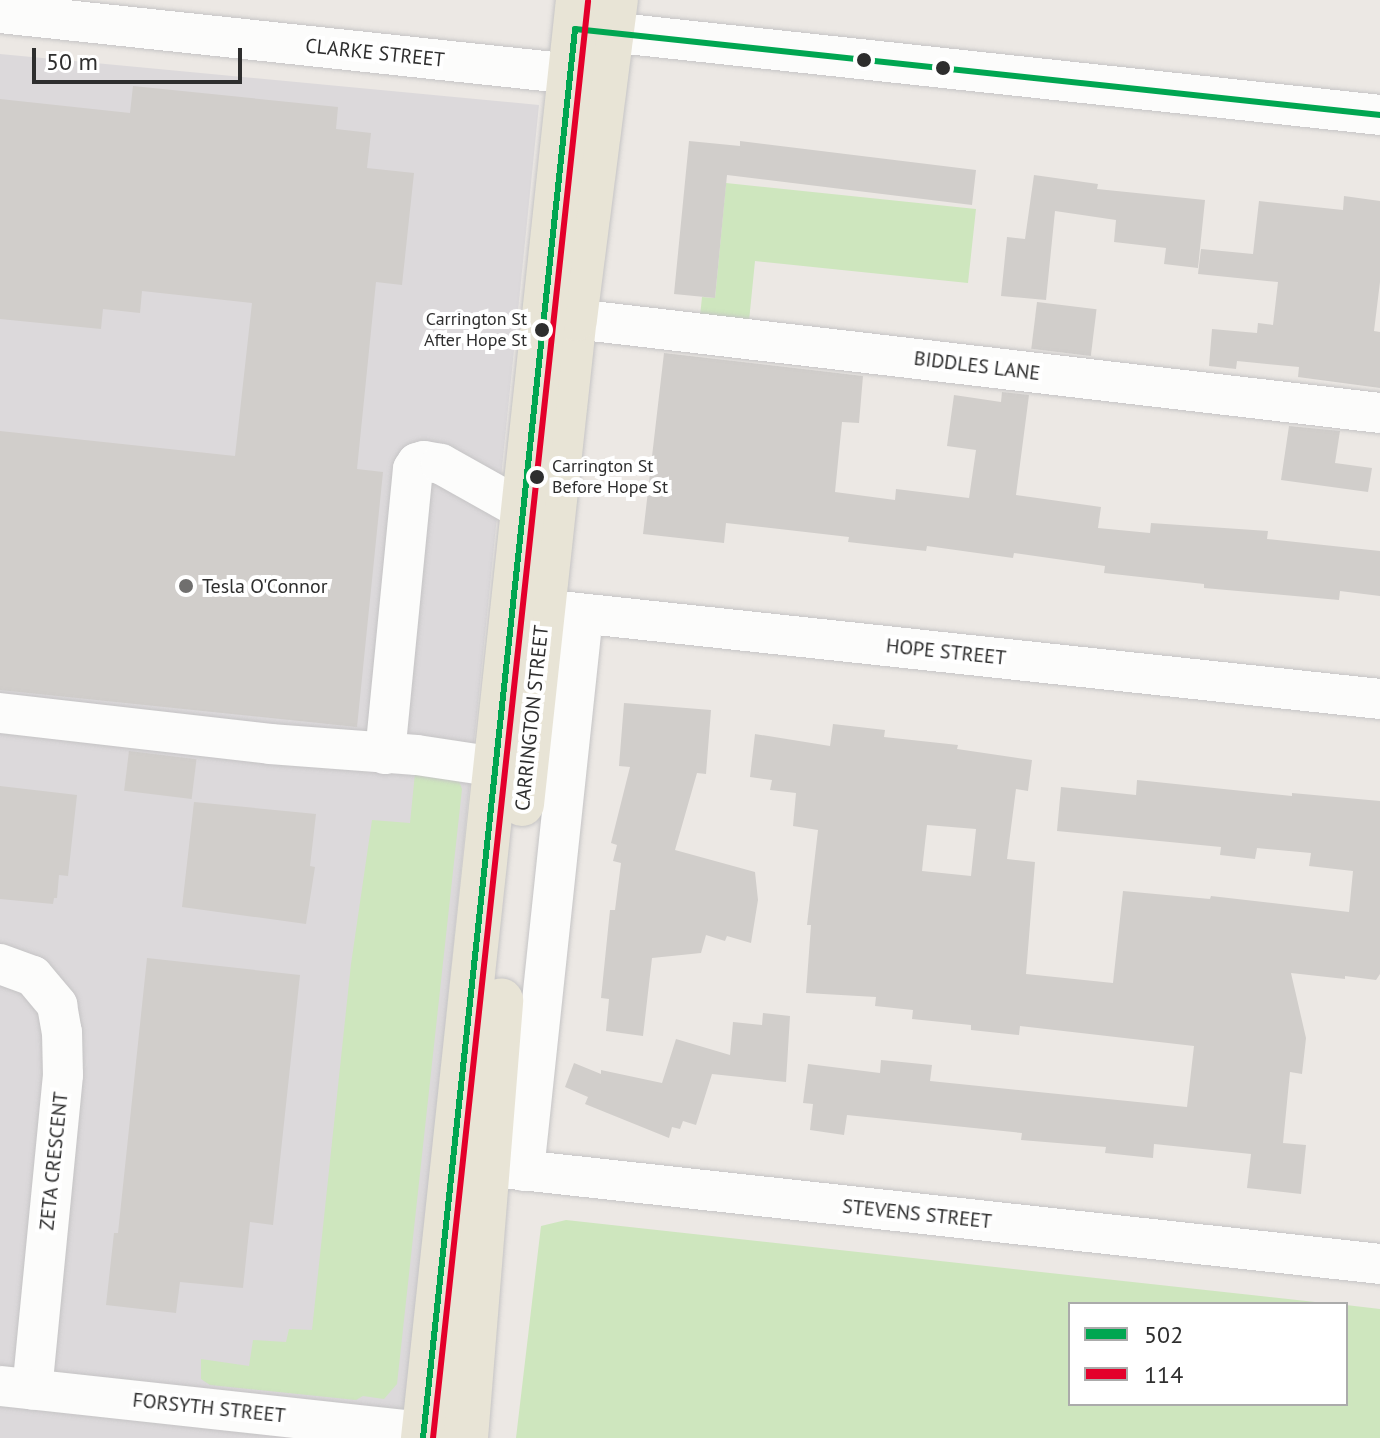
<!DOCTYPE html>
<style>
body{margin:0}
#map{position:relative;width:1380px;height:1438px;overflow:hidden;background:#ece8e4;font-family:"PT Sans",sans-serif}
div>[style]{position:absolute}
.industrial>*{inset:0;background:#dcd9db}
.green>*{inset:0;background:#cee6be}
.building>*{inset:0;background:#d1cecb;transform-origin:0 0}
.roads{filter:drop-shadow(0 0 2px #c5c4c5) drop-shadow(0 0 2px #c5c4c5)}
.minor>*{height:40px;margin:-20px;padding:0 20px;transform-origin:20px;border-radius:20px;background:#fcfcfb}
.major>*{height:44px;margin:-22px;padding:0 22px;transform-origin:22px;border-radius:22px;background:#e8e4d6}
.bus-1>*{height:6px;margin:-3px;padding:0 3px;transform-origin:3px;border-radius:3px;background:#00a651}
.bus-2>*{height:6px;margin:-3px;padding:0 3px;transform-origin:3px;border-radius:3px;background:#e4002b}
.dots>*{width:22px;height:22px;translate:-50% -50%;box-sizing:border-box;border:4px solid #fff;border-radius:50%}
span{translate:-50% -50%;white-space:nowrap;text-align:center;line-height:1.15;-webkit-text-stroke:8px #fff;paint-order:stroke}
.bus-label{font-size:18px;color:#2e2e2e}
.right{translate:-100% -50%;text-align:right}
.left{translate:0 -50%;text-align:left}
.street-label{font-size:20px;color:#2e2e2e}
.poi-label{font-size:20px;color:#2e2e2e}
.legend{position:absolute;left:1068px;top:1302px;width:280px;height:104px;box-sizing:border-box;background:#fff;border:2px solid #ababab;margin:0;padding:10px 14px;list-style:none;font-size:24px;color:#2e2e2e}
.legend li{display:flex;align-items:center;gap:16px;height:40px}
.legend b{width:40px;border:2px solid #ababab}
.scale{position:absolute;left:32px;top:48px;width:210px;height:36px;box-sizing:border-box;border:4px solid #2e2e2e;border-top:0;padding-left:10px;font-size:24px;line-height:28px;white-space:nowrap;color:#2e2e2e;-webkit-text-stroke:6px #fff;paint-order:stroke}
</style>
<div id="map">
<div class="industrial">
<i style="clip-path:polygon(0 54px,539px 105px,403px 1438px,0 1438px)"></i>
</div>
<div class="green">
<i style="clip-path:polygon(726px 183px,976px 209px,968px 283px,755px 261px,748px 331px,699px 326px,702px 297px,715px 298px)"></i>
<i style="clip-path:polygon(415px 773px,458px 778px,462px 789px,397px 1384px,384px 1399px,363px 1396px,356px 1400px,210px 1385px,201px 1379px,201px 1359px,249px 1366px,253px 1340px,286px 1342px,289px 1329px,312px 1330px,351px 964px,372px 820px,410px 823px)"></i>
<i style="clip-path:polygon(566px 1220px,1333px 1304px,1070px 1304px,1070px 1404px,1346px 1404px,1346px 1305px,1380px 1309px,1380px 1438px,516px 1438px,541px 1226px)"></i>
</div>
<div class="building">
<i style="clip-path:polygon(133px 86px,338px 107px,336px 129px,371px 133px,367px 168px,414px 173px,402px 285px,376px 282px,357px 469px,383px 472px,357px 727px,0 690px,0 431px,235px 456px,252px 303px,142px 291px,140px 313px,103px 309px,101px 329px,0 319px,0 99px,130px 113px)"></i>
<i style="clip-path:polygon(689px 141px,740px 146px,740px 141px,976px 170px,972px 205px,727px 175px,715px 298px,674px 294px)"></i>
<i style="clip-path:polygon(1034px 175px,1098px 184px,1097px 189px,1205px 200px,1198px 268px,1164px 264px,1166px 248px,1114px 242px,1116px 220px,1055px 211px,1046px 300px,1001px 296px,1007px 237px,1025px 239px)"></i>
<i style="clip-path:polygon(1344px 196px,1380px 201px,1380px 282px,1374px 331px,1380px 332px,1380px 388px,1298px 377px,1299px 367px,1237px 361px,1236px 369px,1209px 366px,1212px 329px,1257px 333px,1258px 323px,1273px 325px,1278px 282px,1198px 274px,1201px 249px,1253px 254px,1259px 201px,1343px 210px)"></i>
<i style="left:1037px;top:302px;width:60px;height:47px;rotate:7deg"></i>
<i style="clip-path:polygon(664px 353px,863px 376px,859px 423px,842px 422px,835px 492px,895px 500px,896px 489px,969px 498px,976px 450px,947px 446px,954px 395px,1001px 402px,1002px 392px,1029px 395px,1016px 495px,1101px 507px,1098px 528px,1150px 533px,1151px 523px,1268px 531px,1267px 539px,1380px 551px,1380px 596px,1340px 591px,1339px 600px,1204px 588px,1204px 584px,1104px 573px,1105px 566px,1014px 553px,1013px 558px,927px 546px,926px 551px,848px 542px,849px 537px,726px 523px,724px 543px,643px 534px)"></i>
<i style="clip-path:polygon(1289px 426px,1340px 431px,1335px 463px,1372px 468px,1368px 492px,1281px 480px)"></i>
<i style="clip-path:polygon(624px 703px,711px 710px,706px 774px,697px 773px,675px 850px,755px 872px,758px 900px,751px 943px,727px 936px,725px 941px,706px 935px,701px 953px,652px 958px,643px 1036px,606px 1031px,609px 999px,601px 998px,610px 910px,615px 910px,621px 863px,613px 861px,617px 845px,611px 843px,630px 767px,619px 766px)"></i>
<i style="clip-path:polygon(evenodd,833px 724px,885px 730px,884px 737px,958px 745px,957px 749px,1032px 760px,1028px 791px,1016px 789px,1007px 859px,1035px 862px,1026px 974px,1113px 983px,1123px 891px,1210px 899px,1211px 896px,1349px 912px,1353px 871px,1309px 866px,1311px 853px,1257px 848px,1255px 859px,1220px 855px,1221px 847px,1057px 831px,1061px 787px,1136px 795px,1137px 780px,1292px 796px,1292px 793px,1380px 801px,1380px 974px,1376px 980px,1345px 976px,1345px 979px,1291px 973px,1306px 1038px,1302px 1074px,1290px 1072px,1283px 1143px,1306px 1145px,1301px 1194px,1247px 1188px,1251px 1154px,1154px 1144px,1153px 1158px,1105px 1153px,1106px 1147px,1021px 1140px,1022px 1133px,847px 1115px,844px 1135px,810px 1130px,813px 1104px,803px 1103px,808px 1064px,880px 1073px,881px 1060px,932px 1065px,930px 1081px,1187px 1107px,1194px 1046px,1020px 1026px,1019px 1035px,971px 1030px,971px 1025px,912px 1019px,913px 1010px,875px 1006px,876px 997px,806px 993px,811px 925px,807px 925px,818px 830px,793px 826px,796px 793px,770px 790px,772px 780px,750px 777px,755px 734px,830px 746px,833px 724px,927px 825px,976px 829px,971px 876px,922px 871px,927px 825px)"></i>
<i style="left:129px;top:751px;width:68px;height:40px;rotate:7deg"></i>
<i style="clip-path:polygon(0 786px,77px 795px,68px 876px,59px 875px,57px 898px,54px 898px,53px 904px,0 899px)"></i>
<i style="clip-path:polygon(194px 802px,316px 814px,310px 866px,315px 867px,306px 924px,182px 907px)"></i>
<i style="clip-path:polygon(147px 958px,300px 975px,273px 1225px,250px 1222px,243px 1288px,180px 1282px,176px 1313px,106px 1305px,114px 1233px,118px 1233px)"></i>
<i style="clip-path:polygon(763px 1013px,790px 1016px,786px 1082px,712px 1074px,696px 1125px,683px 1121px,680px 1129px,672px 1127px,669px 1138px,585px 1104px,588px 1097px,565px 1087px,574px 1063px,601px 1074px,601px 1070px,662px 1083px,676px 1039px,730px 1055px,733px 1022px,762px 1025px)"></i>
</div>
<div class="roads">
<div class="minor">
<i style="left:0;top:13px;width:604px;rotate:6.08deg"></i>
<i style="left:581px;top:29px;width:804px;rotate:6.14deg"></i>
<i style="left:575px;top:319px;width:810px;rotate:6.66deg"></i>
<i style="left:513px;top:606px;width:872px;rotate:6.12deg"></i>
<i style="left:0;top:713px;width:272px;rotate:6.5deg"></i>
<i style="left:270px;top:744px;width:147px;rotate:4.3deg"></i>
<i style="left:417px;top:755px;width:80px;rotate:8.6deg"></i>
<i style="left:385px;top:754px;width:286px;rotate:-84.4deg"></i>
<i style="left:413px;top:469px;width:7px;rotate:-56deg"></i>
<i style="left:417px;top:463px;width:7px;rotate:-16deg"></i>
<i style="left:424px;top:461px;width:17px;rotate:10deg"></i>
<i style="left:441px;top:464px;width:94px;rotate:29.3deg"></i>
<i style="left:0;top:964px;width:35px;rotate:20deg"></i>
<i style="left:33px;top:976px;width:38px;rotate:50deg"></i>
<i style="left:57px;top:1005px;width:27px;rotate:80deg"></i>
<i style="left:62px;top:1032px;width:43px;rotate:88.7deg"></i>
<i style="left:63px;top:1075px;width:316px;rotate:95.6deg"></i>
<i style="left:457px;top:1163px;width:929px;rotate:6.24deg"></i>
<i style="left:524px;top:1171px;width:560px;rotate:-83.95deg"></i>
<i style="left:0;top:1386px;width:460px;rotate:6.2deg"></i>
</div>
<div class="major">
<i style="left:522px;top:804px;width:488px;rotate:-83.8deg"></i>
<i style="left:575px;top:319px;width:322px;rotate:-82.7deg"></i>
<i style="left:423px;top:1438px;width:1446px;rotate:-83.85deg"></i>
<i style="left:466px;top:1438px;width:439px;rotate:-85.4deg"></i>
</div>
</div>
<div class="bus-1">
<i style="left:423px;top:1438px;width:1417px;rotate:-83.84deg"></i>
<i style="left:575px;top:29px;width:810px;rotate:6.1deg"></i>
</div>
<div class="bus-2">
<i style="left:433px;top:1438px;width:1445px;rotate:-83.84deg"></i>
</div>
<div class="dots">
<i style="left:864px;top:60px;background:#2e2e2e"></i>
<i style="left:943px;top:68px;background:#2e2e2e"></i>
<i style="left:542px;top:330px;background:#2e2e2e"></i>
<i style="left:537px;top:477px;background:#2e2e2e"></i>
<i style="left:186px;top:586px;background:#706f6e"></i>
</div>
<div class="bus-label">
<span class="right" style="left:527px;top:330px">Carrington St<br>After Hope St</span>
<span class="left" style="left:552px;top:477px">Carrington St<br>Before Hope St</span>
</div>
<div class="street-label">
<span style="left:375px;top:53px;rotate:6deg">CLARKE STREET</span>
<span style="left:977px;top:366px;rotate:7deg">BIDDLES LANE</span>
<span style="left:946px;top:652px;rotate:6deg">HOPE STREET</span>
<span style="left:532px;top:718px;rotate:-84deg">CARRINGTON STREET</span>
<span style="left:54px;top:1161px;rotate:-84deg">ZETA CRESCENT</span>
<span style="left:917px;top:1214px;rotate:6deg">STEVENS STREET</span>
<span style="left:209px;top:1408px;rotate:6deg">FORSYTH STREET</span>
</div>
<div class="poi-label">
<span class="left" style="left:202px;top:586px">Tesla O'Connor</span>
</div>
<ul class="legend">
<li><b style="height:10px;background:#00a651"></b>502</li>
<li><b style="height:10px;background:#e4002b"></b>114</li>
</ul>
<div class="scale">50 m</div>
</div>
